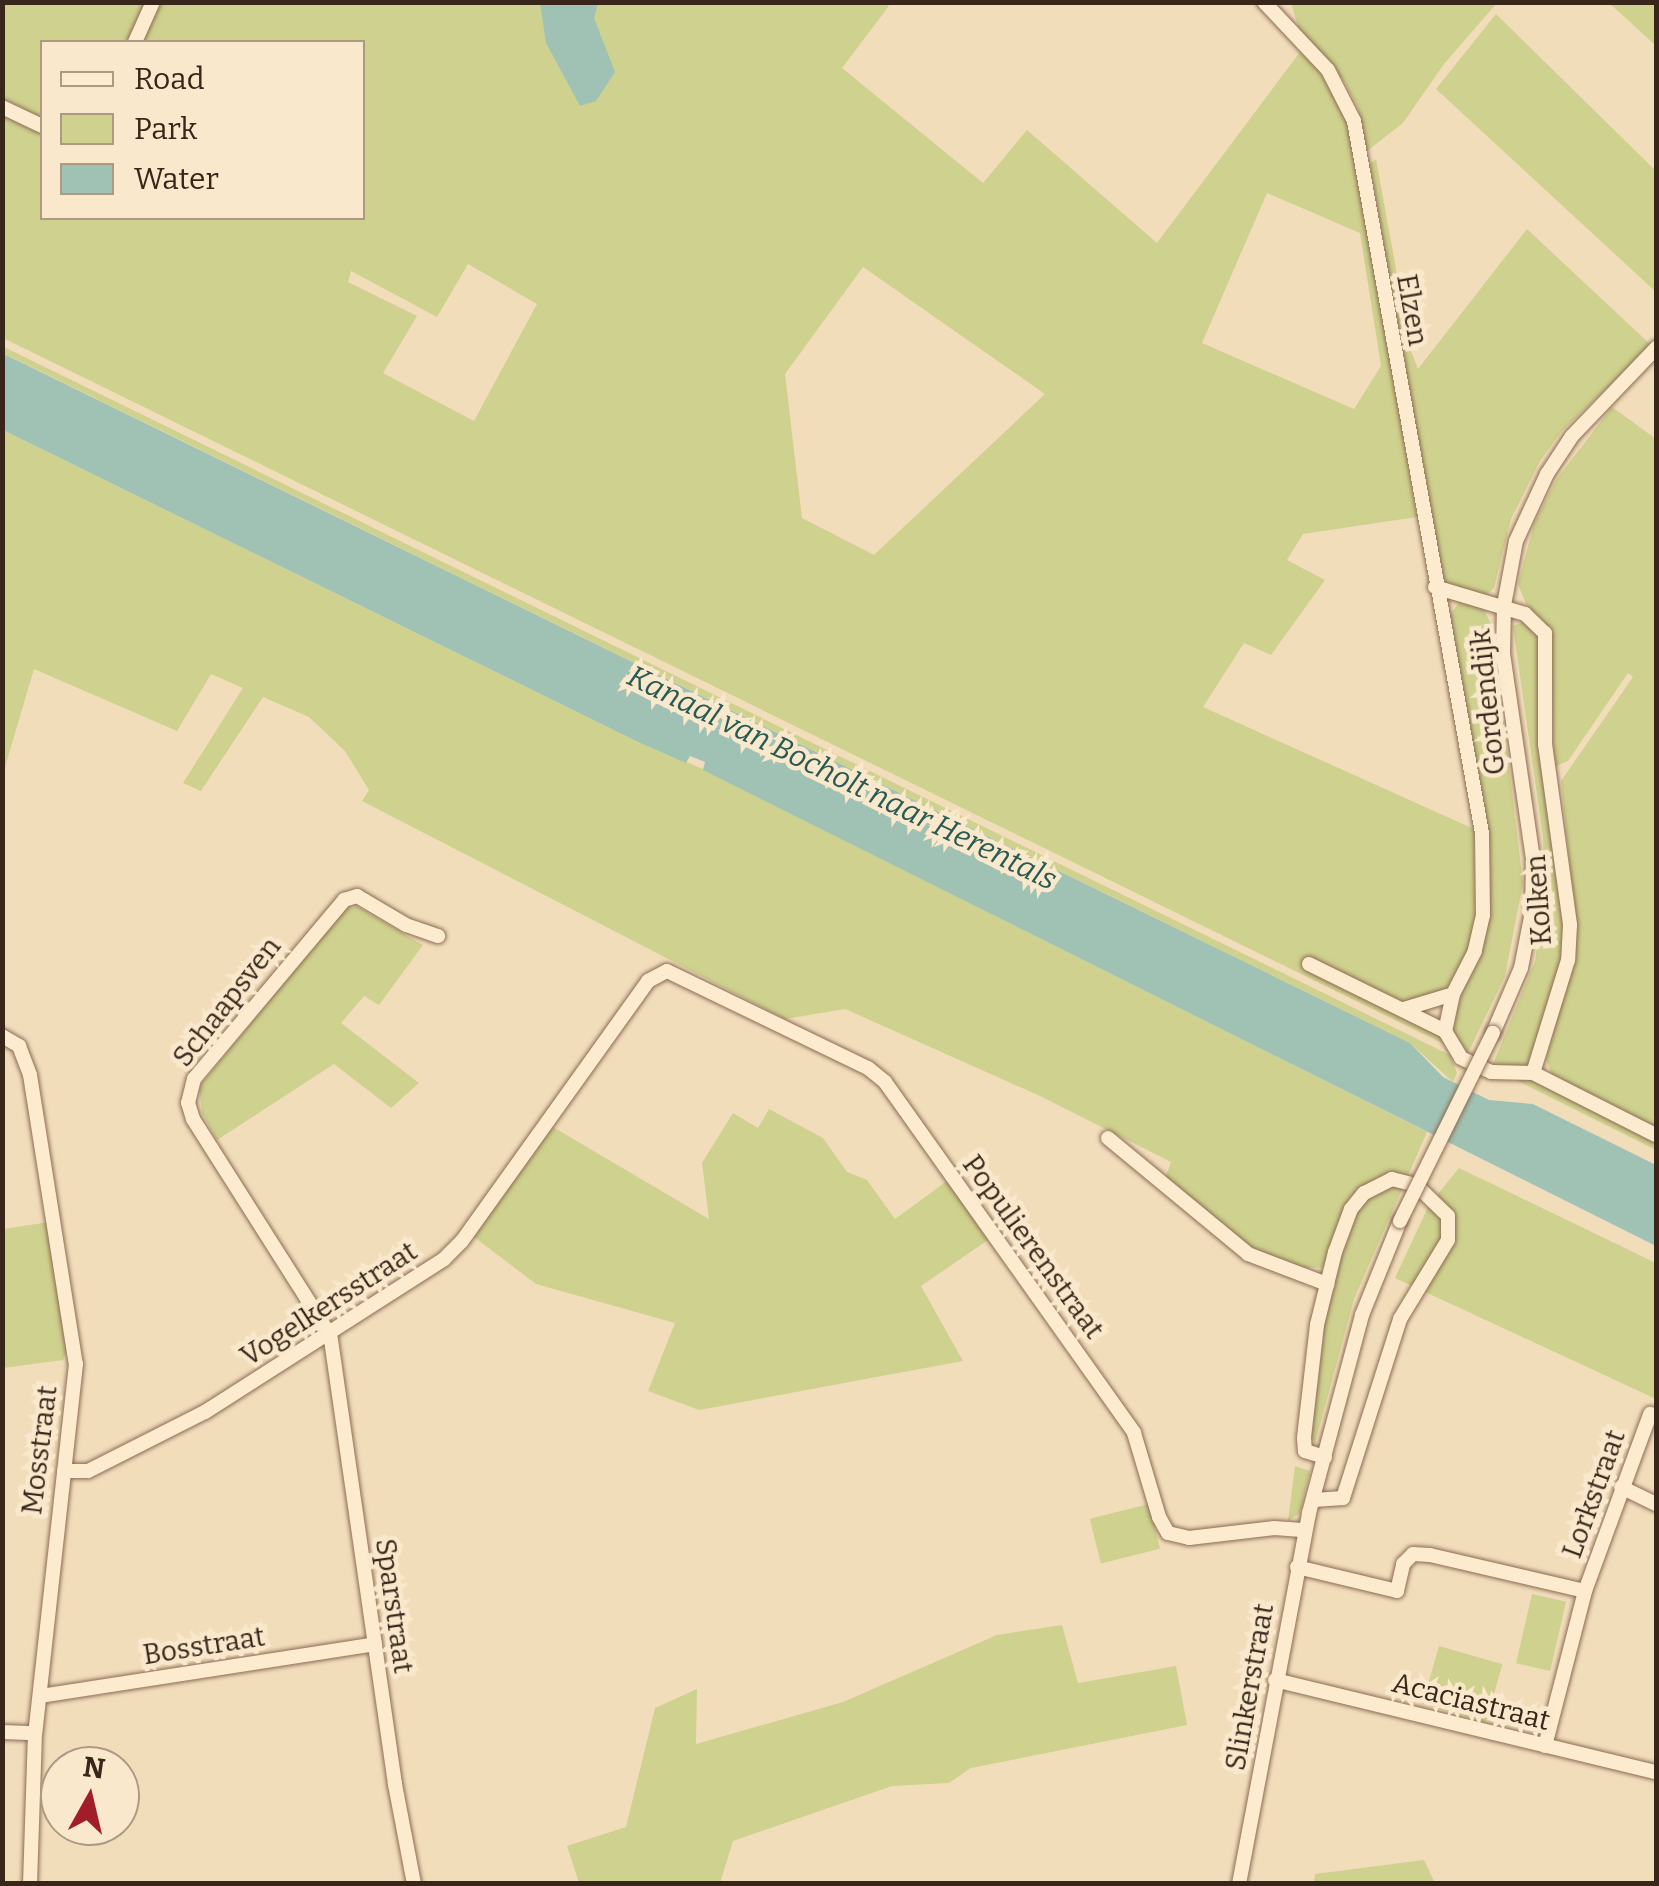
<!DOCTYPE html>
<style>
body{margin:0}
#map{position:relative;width:1659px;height:1886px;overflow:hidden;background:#f2ddbb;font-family:Bitter,serif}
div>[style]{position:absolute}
.green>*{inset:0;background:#cfd18e;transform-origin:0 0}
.water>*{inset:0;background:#a0c2b5}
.roads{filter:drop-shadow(0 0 2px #8b6c53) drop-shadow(0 0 2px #8b6c53)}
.minor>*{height:14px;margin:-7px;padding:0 7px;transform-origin:7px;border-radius:7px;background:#fcebcf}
.bridges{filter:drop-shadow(0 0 2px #8b6c53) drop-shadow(0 0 2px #8b6c53)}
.minor-bridge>*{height:14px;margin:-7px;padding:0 7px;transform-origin:7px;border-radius:7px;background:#fcebcf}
span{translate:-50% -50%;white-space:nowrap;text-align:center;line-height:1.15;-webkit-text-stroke:9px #f9e8cb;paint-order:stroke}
.street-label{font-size:28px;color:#38261a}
.water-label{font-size:30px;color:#275a52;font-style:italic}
.frame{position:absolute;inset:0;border:5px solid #38261a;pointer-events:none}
.legend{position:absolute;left:40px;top:40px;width:325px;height:180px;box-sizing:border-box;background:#f9e8cb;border:2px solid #ac9a84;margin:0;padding:12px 18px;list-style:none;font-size:30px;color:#38261a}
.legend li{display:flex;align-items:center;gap:20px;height:50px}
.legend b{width:50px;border:2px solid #ac9a84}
.north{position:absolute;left:40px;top:1746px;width:100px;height:100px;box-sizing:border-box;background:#f9e8cb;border:2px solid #ac9a84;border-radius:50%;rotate:8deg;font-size:28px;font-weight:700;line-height:40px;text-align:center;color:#38261a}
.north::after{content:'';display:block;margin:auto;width:35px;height:45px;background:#a01d29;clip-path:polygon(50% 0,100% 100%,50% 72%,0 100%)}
</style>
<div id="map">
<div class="green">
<i style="clip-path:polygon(2px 3px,144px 3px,127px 42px,42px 42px,42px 118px,3px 98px)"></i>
<i style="clip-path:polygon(evenodd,160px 3px,883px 3px,889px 6px,842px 68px,983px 183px,1027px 130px,1157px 243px,1300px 52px,1318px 69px,1347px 115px,1417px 517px,1303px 534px,1287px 560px,1325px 580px,1271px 655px,1244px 643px,1203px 707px,1474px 829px,1475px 923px,1469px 949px,1449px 988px,1421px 1001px,1396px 1001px,1309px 959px,1304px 968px,1392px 1010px,1441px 1037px,1448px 1046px,3px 338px,2px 113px,42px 132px,42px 218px,362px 218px,362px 42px,142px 42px,160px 3px,1267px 193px,1360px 233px,1381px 366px,1354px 409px,1202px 343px,1267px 193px,160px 3px,468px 264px,537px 304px,474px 421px,383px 373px,417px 316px,348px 282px,351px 271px,437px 317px,468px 264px,160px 3px,863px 267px,1045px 394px,874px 555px,802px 518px,785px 374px,863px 267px)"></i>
<i style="clip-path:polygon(1291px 3px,1497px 3px,1444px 64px,1403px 123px,1367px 151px,1358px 108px,1345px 82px,1299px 30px)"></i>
<i style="clip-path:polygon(1609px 3px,1656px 3px,1656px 46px,1629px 21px)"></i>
<i style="clip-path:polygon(1496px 14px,1656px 171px,1656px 292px,1436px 89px)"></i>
<i style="clip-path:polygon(1376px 159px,1411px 351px,1418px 369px,1527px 229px,1651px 345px,1562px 431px,1540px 461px,1511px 519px,1494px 588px,1486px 595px,1445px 583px,1440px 573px,1370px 164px)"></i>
<i style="clip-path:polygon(2px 346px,1450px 1055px,1457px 1073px,1453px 1082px,1410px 1043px,3px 353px)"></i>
<i style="clip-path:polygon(1612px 407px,1656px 439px,1656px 1133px,1553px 1077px,1546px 1060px,1572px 959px,1575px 918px,1561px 781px,1633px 677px,1628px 673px,1568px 761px,1554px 767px,1551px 630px,1526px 604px,1518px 584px,1534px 524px,1556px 480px)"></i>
<i style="clip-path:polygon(3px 430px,636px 741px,703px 769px,1427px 1132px,1354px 1299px,1315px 1443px,1308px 1431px,1320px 1327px,1337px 1267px,1303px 1268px,1250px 1247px,1164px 1181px,1171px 1162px,1040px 1096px,845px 1009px,785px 1019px,362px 801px,369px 790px,345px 751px,309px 717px,263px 697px,201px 791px,183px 783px,243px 688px,211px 674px,177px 731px,34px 669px,3px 774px)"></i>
<i style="clip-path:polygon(1461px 600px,1482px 606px,1492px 626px,1523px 883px,1505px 976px,1468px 1053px,1454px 1033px,1453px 1017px,1487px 924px,1490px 873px,1448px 617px)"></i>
<i style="clip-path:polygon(1527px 621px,1541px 632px,1564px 879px,1565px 959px,1534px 1060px,1523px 1066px,1502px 1066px,1493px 1064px,1535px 961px,1545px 888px,1543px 837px,1513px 626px)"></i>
<i style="clip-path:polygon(358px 907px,423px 945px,379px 1005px,364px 996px,341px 1023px,419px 1083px,391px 1108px,334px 1064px,217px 1140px,202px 1113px,199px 1087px,336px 919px,346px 909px)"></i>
<i style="clip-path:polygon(1512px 1078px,1536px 1080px,1656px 1141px,1656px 1150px)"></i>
<i style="clip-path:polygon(769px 1109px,823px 1138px,847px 1172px,867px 1180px,895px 1219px,947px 1181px,988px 1240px,921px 1286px,963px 1361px,699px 1410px,648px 1391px,675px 1323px,536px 1284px,474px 1237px,553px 1127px,709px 1219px,702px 1163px,733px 1113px,758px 1128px)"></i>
<i style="clip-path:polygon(1459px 1168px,1656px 1263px,1656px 1399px,1395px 1278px,1429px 1205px)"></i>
<i style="clip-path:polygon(50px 1222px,68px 1347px,63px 1360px,3px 1368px,3px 1229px)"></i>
<i style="clip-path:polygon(1295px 1466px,1310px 1471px,1300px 1513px,1288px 1521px)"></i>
<i style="left:1149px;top:1504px;width:46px;height:61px;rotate:76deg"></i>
<i style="left:1532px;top:1594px;width:35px;height:71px;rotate:13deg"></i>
<i style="clip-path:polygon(1062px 1625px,1078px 1683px,1176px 1666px,1187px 1725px,971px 1768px,949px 1783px,892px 1786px,733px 1841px,720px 1883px,579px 1883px,567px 1846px,626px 1827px,655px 1708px,697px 1689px,696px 1744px,843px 1702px,997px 1635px)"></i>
<i style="left:1439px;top:1646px;width:66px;height:60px;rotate:16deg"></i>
<i style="clip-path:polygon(1424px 1860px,1435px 1883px,1314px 1883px,1315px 1874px)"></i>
</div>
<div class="water">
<i style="clip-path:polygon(540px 3px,598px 3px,594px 18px,615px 72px,596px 101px,580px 106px,546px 43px)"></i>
<i style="clip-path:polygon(2px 353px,1410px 1043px,1443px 1077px,1489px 1100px,1533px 1104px,1656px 1165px,1656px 1246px,703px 770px,705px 762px,690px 756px,686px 763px,636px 741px,3px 430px)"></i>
</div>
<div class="roads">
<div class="minor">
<i style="left:1264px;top:2px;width:93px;rotate:46.7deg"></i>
<i style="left:1328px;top:70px;width:57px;rotate:63deg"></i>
<i style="left:1354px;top:121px;width:723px;rotate:79.81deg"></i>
<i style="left:1482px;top:833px;width:82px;rotate:89.3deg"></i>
<i style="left:1483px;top:915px;width:37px;rotate:103deg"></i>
<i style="left:1475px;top:951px;width:48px;rotate:117.1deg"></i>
<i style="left:1453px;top:994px;width:38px;rotate:102deg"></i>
<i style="left:135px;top:42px;width:44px;rotate:-65.8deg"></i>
<i style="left:2px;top:107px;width:44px;rotate:25.4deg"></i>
<i style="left:1435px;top:587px;width:94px;rotate:16.7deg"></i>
<i style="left:1525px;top:614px;width:28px;rotate:44deg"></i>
<i style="left:1545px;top:633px;width:111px;rotate:90deg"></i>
<i style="left:1545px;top:744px;width:183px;rotate:82.1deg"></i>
<i style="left:1570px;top:925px;width:35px;rotate:93deg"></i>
<i style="left:1568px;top:960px;width:118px;rotate:107.2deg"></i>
<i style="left:1309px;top:964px;width:152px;rotate:26.2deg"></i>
<i style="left:1445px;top:1031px;width:31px;rotate:59deg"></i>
<i style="left:1461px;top:1058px;width:33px;rotate:25deg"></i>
<i style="left:1491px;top:1072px;width:42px;rotate:1.4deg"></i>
<i style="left:1533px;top:1073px;width:138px;rotate:26.8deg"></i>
<i style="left:1404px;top:1009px;width:51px;rotate:-17deg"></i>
<i style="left:1493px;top:1033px;width:71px;rotate:-66.7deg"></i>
<i style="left:1521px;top:968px;width:57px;rotate:-78.9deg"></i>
<i style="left:1532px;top:912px;width:53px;rotate:-88.9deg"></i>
<i style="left:1533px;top:859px;width:207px;rotate:-98.3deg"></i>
<i style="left:1503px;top:654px;width:49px;rotate:-88.8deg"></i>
<i style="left:1504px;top:605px;width:65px;rotate:-79.4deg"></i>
<i style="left:1516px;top:541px;width:74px;rotate:-65.2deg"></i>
<i style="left:1547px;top:474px;width:45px;rotate:-56.7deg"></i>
<i style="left:1572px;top:436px;width:122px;rotate:-46.3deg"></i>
<i style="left:2px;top:1036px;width:20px;rotate:30deg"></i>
<i style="left:19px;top:1046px;width:31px;rotate:69deg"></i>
<i style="left:30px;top:1075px;width:293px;rotate:81deg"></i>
<i style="left:76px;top:1364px;width:371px;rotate:96.3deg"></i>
<i style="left:35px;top:1733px;width:151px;rotate:91.9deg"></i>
<i style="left:1108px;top:1138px;width:182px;rotate:39.6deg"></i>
<i style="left:1248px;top:1254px;width:85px;rotate:20.8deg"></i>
<i style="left:64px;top:1471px;width:24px"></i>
<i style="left:88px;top:1471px;width:131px;rotate:-26.8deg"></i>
<i style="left:205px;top:1412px;width:284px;rotate:-32.6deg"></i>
<i style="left:444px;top:1259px;width:25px;rotate:-45deg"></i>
<i style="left:462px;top:1241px;width:320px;rotate:-54.4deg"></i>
<i style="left:648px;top:981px;width:21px;rotate:-28deg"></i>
<i style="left:667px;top:971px;width:223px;rotate:25.8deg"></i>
<i style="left:868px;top:1068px;width:22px;rotate:39deg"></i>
<i style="left:885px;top:1082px;width:430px;rotate:54.6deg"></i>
<i style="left:1134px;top:1433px;width:88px;rotate:73.4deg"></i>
<i style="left:1159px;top:1517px;width:18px;rotate:61deg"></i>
<i style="left:1168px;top:1533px;width:22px;rotate:13deg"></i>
<i style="left:1189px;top:1538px;width:86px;rotate:-6.7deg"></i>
<i style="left:1274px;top:1528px;width:31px;rotate:4deg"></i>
<i style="left:1621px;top:1487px;width:39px;rotate:26deg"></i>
<i style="left:1314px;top:1500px;width:29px;rotate:-4deg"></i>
<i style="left:1343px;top:1498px;width:188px;rotate:-72.3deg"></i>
<i style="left:1400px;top:1319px;width:92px;rotate:-58.7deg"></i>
<i style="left:1448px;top:1240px;width:24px;rotate:-90deg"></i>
<i style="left:1448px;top:1216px;width:45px;rotate:-135.9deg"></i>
<i style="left:1416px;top:1185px;width:25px;rotate:-166deg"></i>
<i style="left:1392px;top:1179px;width:31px;rotate:153deg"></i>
<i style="left:1364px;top:1193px;width:21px;rotate:129deg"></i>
<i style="left:1351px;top:1209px;width:46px;rotate:110.4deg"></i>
<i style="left:1335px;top:1252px;width:75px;rotate:103.9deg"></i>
<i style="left:1317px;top:1325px;width:114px;rotate:96.6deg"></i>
<i style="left:1304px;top:1438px;width:13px;rotate:86deg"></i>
<i style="left:1305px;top:1451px;width:21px;rotate:17deg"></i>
<i style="left:1297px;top:1567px;width:103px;rotate:13.5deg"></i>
<i style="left:1397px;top:1591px;width:28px;rotate:-77deg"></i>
<i style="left:1403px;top:1564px;width:14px;rotate:-45deg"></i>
<i style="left:1413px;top:1554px;width:17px;rotate:3deg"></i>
<i style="left:1430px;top:1555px;width:159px;rotate:13.1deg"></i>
<i style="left:1275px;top:1680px;width:392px;rotate:13.6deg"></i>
<i style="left:40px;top:1696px;width:339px;rotate:-8.8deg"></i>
<i style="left:2px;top:1732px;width:33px;rotate:2deg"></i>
<i style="left:1545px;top:1746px;width:160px;rotate:-75.5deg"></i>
<i style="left:1585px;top:1591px;width:189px;rotate:-69.8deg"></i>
<i style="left:414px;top:1884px;width:102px;rotate:-100.8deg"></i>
<i style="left:395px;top:1784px;width:454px;rotate:-98.2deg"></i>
<i style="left:330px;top:1335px;width:256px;rotate:-122.4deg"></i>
<i style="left:193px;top:1119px;width:17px;rotate:-107deg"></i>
<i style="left:188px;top:1103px;width:25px;rotate:-76deg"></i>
<i style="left:194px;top:1079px;width:234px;rotate:-50deg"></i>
<i style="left:344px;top:900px;width:14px;rotate:-17deg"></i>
<i style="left:357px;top:896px;width:57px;rotate:30.6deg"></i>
<i style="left:406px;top:925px;width:34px;rotate:19deg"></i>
<i style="left:1239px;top:1884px;width:378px;rotate:-79.3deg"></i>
<i style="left:1309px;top:1513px;width:205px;rotate:-75deg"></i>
<i style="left:1362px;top:1315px;width:101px;rotate:-68deg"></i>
</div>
</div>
<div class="bridges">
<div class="minor-bridge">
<i style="left:1400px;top:1221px;width:210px;rotate:-63.7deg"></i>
</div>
</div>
<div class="street-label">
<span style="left:1412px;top:310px;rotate:80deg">Elzen</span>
<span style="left:1488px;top:702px;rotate:-96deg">Gordendijk</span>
<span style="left:1539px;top:900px;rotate:-94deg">Kolken</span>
<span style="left:227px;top:1002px;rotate:-52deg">Schaapsven</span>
<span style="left:1033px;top:1247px;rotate:54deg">Populierenstraat</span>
<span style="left:329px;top:1304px;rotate:-33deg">Vogelkersstraat</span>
<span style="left:40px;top:1450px;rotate:-83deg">Mosstraat</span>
<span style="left:1594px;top:1494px;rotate:-70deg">Lorkstraat</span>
<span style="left:394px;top:1606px;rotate:82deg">Sparstraat</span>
<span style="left:204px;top:1646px;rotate:-9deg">Bosstraat</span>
<span style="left:1250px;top:1687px;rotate:-80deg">Slinkerstraat</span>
<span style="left:1471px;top:1702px;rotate:14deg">Acaciastraat</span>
</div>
<div class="water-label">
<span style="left:842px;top:778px;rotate:26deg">Kanaal van Bocholt naar Herentals</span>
</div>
<div class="frame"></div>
<ul class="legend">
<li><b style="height:12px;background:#fcebcf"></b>Road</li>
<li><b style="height:28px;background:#cfd18e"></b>Park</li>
<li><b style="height:28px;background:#a0c2b5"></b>Water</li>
</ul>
<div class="north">N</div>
</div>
